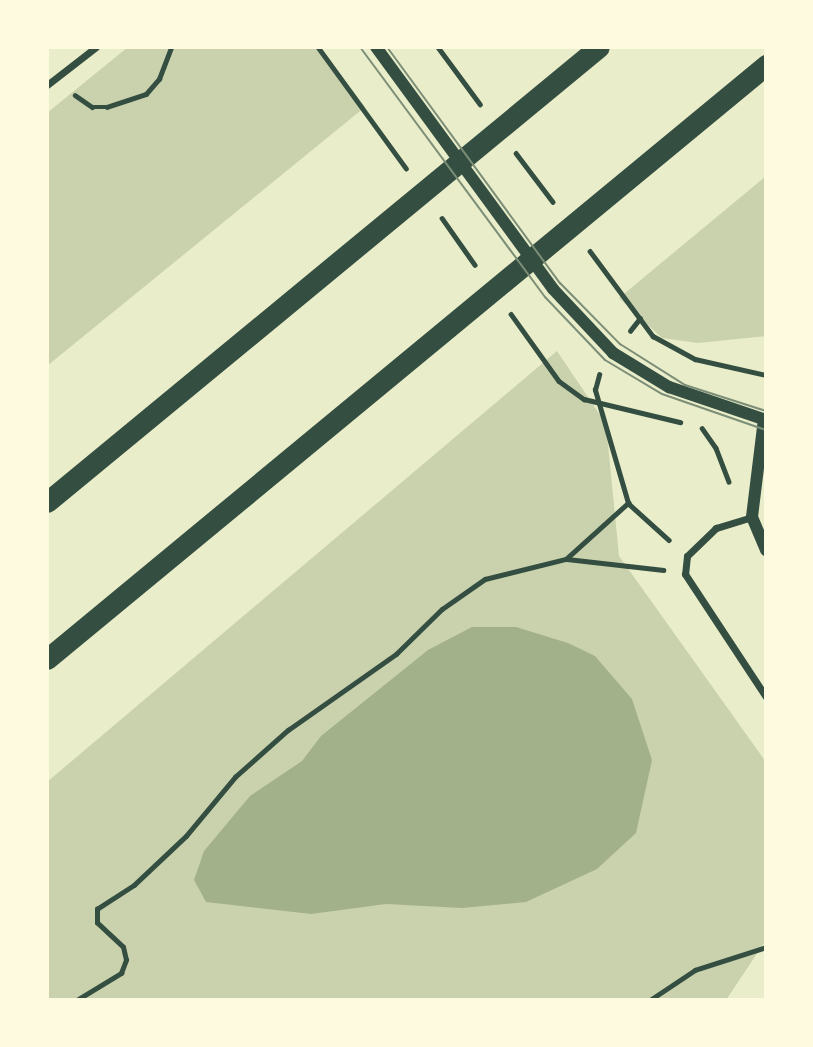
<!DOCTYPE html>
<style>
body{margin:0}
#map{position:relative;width:813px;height:1047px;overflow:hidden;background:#e9edc9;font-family:"Open Sans",sans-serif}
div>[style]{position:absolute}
.green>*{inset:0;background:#cad2ad}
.water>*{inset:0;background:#a3b18a}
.path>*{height:4.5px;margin:-2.25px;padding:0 2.25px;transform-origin:2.25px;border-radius:2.25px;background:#344e41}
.minor>*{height:7px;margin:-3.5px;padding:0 3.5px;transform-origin:3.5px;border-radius:3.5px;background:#344e41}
.tertiary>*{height:12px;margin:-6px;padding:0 6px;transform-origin:6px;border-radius:6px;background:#344e41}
.motorway>*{height:21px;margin:-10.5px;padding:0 10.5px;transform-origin:10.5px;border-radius:10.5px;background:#344e41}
.tram>*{height:2px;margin:-1px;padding:0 1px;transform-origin:1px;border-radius:1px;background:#7c8e77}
span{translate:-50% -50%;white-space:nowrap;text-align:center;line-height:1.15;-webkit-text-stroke:5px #fefae0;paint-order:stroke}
.frame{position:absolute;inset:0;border:49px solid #fefae0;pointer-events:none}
</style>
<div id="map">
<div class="green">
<i style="clip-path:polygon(128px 47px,320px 47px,365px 107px,47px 366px,47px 113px)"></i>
<i style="clip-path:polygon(766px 176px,766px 336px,698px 343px,662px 338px,619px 298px)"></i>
<i style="clip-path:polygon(557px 351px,606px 424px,619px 556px,766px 762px,766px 940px,726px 1000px,47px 1000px,47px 782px)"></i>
</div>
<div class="water">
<i style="clip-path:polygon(472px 627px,516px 627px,568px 643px,595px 656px,632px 699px,652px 760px,636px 833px,597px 869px,526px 902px,462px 908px,386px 904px,311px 914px,206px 902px,194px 880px,204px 851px,250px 796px,302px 761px,321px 736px,428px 650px)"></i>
</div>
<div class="path">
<i style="left:318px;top:47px;width:150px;rotate:54deg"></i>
<i style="left:438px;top:47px;width:71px;rotate:53.6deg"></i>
<i style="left:75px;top:95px;width:21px;rotate:35deg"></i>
<i style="left:92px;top:107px;width:15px"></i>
<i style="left:107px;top:107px;width:41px;rotate:-18.4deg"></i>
<i style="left:146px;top:94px;width:20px;rotate:-49deg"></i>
<i style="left:159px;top:79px;width:34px;rotate:-69deg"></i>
<i style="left:516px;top:153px;width:61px;rotate:52.9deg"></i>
<i style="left:442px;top:218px;width:57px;rotate:54.9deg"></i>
<i style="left:590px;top:251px;width:106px;rotate:53.5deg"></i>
<i style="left:653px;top:336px;width:48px;rotate:28.7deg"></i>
<i style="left:695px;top:359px;width:73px;rotate:12.7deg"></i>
<i style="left:511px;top:314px;width:82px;rotate:54.4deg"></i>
<i style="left:559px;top:381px;width:31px;rotate:36deg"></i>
<i style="left:584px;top:399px;width:99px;rotate:13.5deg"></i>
<i style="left:630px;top:331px;width:16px;rotate:-52deg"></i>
<i style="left:702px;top:428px;width:24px;rotate:55deg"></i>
<i style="left:716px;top:448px;width:36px;rotate:69deg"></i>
<i style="left:628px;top:503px;width:55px;rotate:42.1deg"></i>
<i style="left:567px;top:559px;width:97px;rotate:6.5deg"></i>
<i style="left:77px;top:1000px;width:52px;rotate:-31.5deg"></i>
<i style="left:121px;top:973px;width:14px;rotate:-69deg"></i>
<i style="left:126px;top:960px;width:13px;rotate:-103deg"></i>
<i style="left:123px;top:947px;width:35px;rotate:-137deg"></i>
<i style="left:97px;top:923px;width:14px;rotate:-90deg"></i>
<i style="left:97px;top:909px;width:44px;rotate:-33deg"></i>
<i style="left:134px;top:885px;width:71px;rotate:-43.3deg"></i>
<i style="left:186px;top:836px;width:77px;rotate:-50.3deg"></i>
<i style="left:235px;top:777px;width:71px;rotate:-41.6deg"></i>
<i style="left:288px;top:730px;width:132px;rotate:-35.1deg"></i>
<i style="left:396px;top:654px;width:64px;rotate:-44.4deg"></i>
<i style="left:442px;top:609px;width:52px;rotate:-34.9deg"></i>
<i style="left:485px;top:579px;width:83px;rotate:-13.9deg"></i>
<i style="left:566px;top:559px;width:84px;rotate:-42.1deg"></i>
<i style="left:628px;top:503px;width:118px;rotate:-106.3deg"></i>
<i style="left:595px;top:390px;width:16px;rotate:-75deg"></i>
<i style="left:650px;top:1000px;width:54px;rotate:-33.7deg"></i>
<i style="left:695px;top:970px;width:75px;rotate:-17.9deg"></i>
</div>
<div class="minor">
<i style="left:47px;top:85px;width:62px;rotate:-37.8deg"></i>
<i style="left:752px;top:517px;width:38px;rotate:163deg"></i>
<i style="left:716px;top:528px;width:40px;rotate:136deg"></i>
<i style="left:687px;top:556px;width:18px;rotate:96deg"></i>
<i style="left:685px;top:574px;width:147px;rotate:56.6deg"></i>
</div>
<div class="tertiary">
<i style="left:376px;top:47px;width:300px;rotate:53.8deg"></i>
<i style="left:553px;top:289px;width:88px;rotate:46.8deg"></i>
<i style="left:613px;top:353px;width:66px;rotate:31.3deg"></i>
<i style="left:669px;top:387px;width:102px;rotate:18.8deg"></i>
<i style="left:764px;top:419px;width:99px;rotate:97deg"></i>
<i style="left:752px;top:517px;width:36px;rotate:67deg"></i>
</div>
<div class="motorway">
<i style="left:47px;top:502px;width:715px;rotate:-39.5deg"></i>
<i style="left:47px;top:659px;width:933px;rotate:-39.56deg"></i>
</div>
<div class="tram">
<i style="left:360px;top:47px;width:311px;rotate:53.5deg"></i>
<i style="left:545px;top:297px;width:87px;rotate:46.4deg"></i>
<i style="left:605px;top:360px;width:66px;rotate:30.8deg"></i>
<i style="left:662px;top:394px;width:110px;rotate:19.1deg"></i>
<i style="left:387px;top:47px;width:293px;rotate:53.8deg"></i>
<i style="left:560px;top:283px;width:86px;rotate:45.5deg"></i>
<i style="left:620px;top:344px;width:77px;rotate:32.2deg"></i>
<i style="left:685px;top:385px;width:85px;rotate:17.8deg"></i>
</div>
<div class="frame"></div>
</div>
